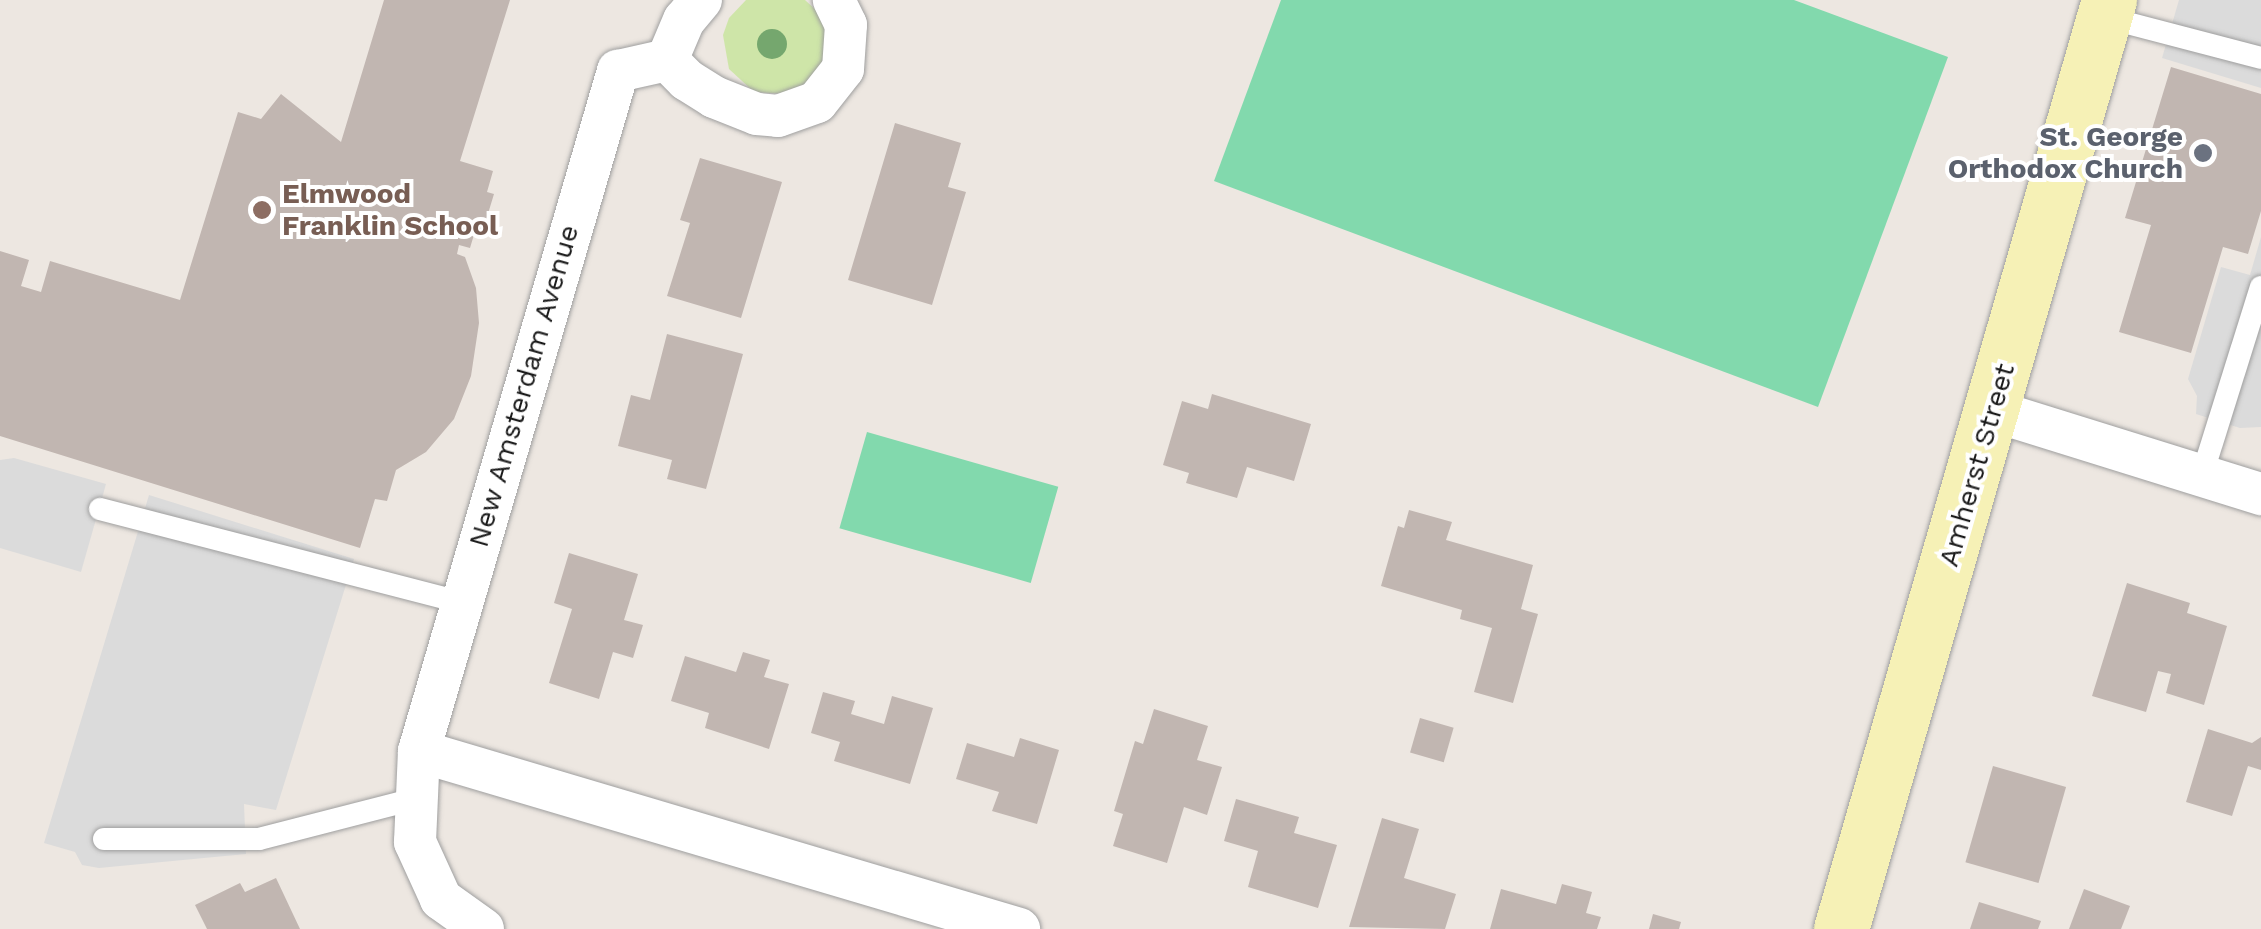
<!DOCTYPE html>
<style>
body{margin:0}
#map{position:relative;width:2261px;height:929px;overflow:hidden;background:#ede7e1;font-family:"Work Sans",sans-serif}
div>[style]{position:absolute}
.grass>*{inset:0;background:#cee5a8}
.pitch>*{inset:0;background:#82d9ad;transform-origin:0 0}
.parking>*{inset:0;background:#dbdbdb}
.building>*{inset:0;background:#c1b6b1;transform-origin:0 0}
.roads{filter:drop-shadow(0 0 2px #9f9f9f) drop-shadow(0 0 2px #9f9f9f)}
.lane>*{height:22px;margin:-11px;padding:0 11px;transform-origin:11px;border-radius:11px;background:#fff}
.street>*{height:42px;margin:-21px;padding:0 21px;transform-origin:21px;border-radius:21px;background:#fff}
.secondary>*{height:55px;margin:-27.5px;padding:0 27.5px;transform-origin:27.5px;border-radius:27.5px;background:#f6f1b6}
.trees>*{width:30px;height:30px;margin:-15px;border-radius:50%;background:#75a76e}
.dots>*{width:28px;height:28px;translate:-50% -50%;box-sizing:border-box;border:5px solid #fff;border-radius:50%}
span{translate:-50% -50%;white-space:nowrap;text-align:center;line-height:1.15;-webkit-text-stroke:8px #fff;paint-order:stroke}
.worship-label{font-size:28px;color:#5b616d;font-weight:700}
.right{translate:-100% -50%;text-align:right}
.education-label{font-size:28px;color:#785e54;font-weight:700}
.left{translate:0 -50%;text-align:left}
.street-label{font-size:28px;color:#1b1b1b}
</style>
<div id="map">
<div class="grass">
<i style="clip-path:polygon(746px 0,805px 0,817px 11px,825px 26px,825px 60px,804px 87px,788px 94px,754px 92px,729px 69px,723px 35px,729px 18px)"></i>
</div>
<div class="pitch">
<i style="clip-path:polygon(1281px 0,1794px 0,1948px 57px,1818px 407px,1214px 181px)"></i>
<i style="left:867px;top:432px;width:199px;height:100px;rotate:16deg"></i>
</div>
<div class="parking">
<i style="clip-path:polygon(2179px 0,2261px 0,2261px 88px,2162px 58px)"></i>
<i style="clip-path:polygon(2261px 237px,2261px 427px,2240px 428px,2196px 414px,2197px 396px,2188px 379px,2221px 267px,2250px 275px)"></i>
<i style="clip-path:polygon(14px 458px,106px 484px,81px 572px,0 548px,0 460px)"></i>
<i style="clip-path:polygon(149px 495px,354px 559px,276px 810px,244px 804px,246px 854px,99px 868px,82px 865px,75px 852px,44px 843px)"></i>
</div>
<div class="building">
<i style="clip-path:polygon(384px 0,510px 0,460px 161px,493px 171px,487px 192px,494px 194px,483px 230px,476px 228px,470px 248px,459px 245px,457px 254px,465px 257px,476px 288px,479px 323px,471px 376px,454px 419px,426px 452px,396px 470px,387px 501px,375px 499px,360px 548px,0 436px,0 251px,29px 260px,21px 286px,41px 292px,50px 261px,180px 300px,238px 112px,261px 119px,281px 94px,341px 142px)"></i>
<i style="clip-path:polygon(2171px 67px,2261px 94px,2261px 211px,2248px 254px,2223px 247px,2191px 353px,2119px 332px,2151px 225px,2125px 218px)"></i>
<i style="clip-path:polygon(895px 123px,961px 143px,948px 187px,966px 192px,932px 305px,848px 280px)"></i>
<i style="clip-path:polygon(700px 158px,782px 182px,741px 318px,667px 296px,690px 223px,680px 220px)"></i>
<i style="clip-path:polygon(667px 334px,743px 354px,706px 489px,667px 479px,672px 460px,618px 446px,631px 395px,650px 400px)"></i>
<i style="clip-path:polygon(1212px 394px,1311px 424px,1294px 481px,1247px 467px,1237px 498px,1186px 483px,1189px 473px,1163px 465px,1182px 401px,1208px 409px)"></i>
<i style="clip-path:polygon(1409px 510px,1452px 522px,1446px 540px,1533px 565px,1521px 609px,1538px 614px,1513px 703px,1474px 692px,1492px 628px,1460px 619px,1462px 610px,1381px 586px,1398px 526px,1404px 528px)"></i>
<i style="clip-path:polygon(569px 553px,638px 574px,624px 620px,643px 625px,633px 658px,613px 652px,599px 699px,549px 683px,572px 609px,554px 603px)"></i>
<i style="clip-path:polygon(2127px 583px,2190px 603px,2187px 613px,2227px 626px,2204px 705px,2166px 693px,2171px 674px,2158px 671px,2146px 712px,2092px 696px)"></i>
<i style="clip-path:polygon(743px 652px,770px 660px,764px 677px,789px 684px,769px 749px,705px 728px,709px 713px,671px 701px,685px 656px,736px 672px)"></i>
<i style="clip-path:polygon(823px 692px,855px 701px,851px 714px,884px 724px,892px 696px,933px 708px,910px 784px,834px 761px,840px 742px,811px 733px)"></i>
<i style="clip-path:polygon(1154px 709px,1208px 726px,1197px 760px,1222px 767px,1207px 815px,1184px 807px,1167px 863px,1113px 846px,1123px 814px,1114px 811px,1135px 741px,1143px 744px)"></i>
<i style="left:1420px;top:718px;width:35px;height:36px;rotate:16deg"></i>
<i style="clip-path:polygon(2208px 729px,2252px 743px,2261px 737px,2261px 770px,2248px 766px,2232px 816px,2186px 802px)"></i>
<i style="clip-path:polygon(1020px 738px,1059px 750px,1037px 824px,992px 811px,999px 792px,956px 779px,967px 743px,1014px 757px)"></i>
<i style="left:1993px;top:766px;width:76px;height:100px;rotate:16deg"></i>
<i style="clip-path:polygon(1236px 799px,1299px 817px,1294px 833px,1337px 845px,1318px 908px,1248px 887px,1258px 851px,1224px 841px)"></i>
<i style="clip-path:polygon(1382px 818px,1419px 829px,1404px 878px,1456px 894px,1445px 929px,1349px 927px)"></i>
<i style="clip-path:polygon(276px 878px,300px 929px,207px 929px,195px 905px,240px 883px,245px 892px)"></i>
<i style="clip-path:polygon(1562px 884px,1592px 892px,1586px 913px,1601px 917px,1597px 929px,1490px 929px,1501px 889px,1556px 904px)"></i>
<i style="clip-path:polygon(2084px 889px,2130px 906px,2121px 929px,2069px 929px)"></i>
<i style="clip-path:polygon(1979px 902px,2041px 921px,2038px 929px,1970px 929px)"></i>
<i style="clip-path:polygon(1653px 914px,1681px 922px,1679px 929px,1649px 929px)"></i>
</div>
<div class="roads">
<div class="lane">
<i style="left:2104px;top:17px;width:162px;rotate:14.6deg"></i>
<i style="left:2202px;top:475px;width:197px;rotate:-72.6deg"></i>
<i style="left:100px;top:509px;width:372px;rotate:14.5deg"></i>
<i style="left:104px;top:839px;width:155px"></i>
<i style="left:259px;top:839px;width:161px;rotate:-14.4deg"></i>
</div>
<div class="street">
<i style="left:701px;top:0;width:26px;rotate:130deg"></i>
<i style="left:684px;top:20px;width:43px;rotate:113deg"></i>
<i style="left:667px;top:60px;width:28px;rotate:45deg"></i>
<i style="left:687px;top:80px;width:32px;rotate:32deg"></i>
<i style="left:714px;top:97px;width:46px;rotate:21.6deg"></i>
<i style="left:757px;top:114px;width:21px;rotate:5deg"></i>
<i style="left:778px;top:116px;width:41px;rotate:-19.7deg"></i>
<i style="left:817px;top:102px;width:42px;rotate:-51.8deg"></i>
<i style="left:843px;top:69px;width:44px;rotate:-86.1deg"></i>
<i style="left:846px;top:25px;width:28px;rotate:-116deg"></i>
<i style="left:1994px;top:411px;width:280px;rotate:17.3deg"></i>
<i style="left:419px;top:751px;width:626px;rotate:16.52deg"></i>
<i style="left:483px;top:929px;width:52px;rotate:-144.5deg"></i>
<i style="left:441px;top:899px;width:63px;rotate:-114.5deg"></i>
<i style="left:415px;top:842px;width:91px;rotate:-87.5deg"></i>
<i style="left:419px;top:751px;width:709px;rotate:-73.69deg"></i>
<i style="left:618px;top:71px;width:50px;rotate:-12.7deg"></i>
</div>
<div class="secondary">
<i style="left:1841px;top:929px;width:967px;rotate:-73.91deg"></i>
</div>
</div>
<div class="trees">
<i style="left:772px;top:44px"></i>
</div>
<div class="dots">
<i style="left:2203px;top:153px;background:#6b7280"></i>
<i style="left:262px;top:210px;background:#8d6e63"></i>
</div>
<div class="worship-label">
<span class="right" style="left:2183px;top:153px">St. George<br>Orthodox Church</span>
</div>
<div class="education-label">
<span class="left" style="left:282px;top:210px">Elmwood<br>Franklin School</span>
</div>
<div class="street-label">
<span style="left:524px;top:386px;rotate:-74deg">New Amsterdam Avenue</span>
<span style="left:1977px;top:465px;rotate:-74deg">Amherst Street</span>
</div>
</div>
